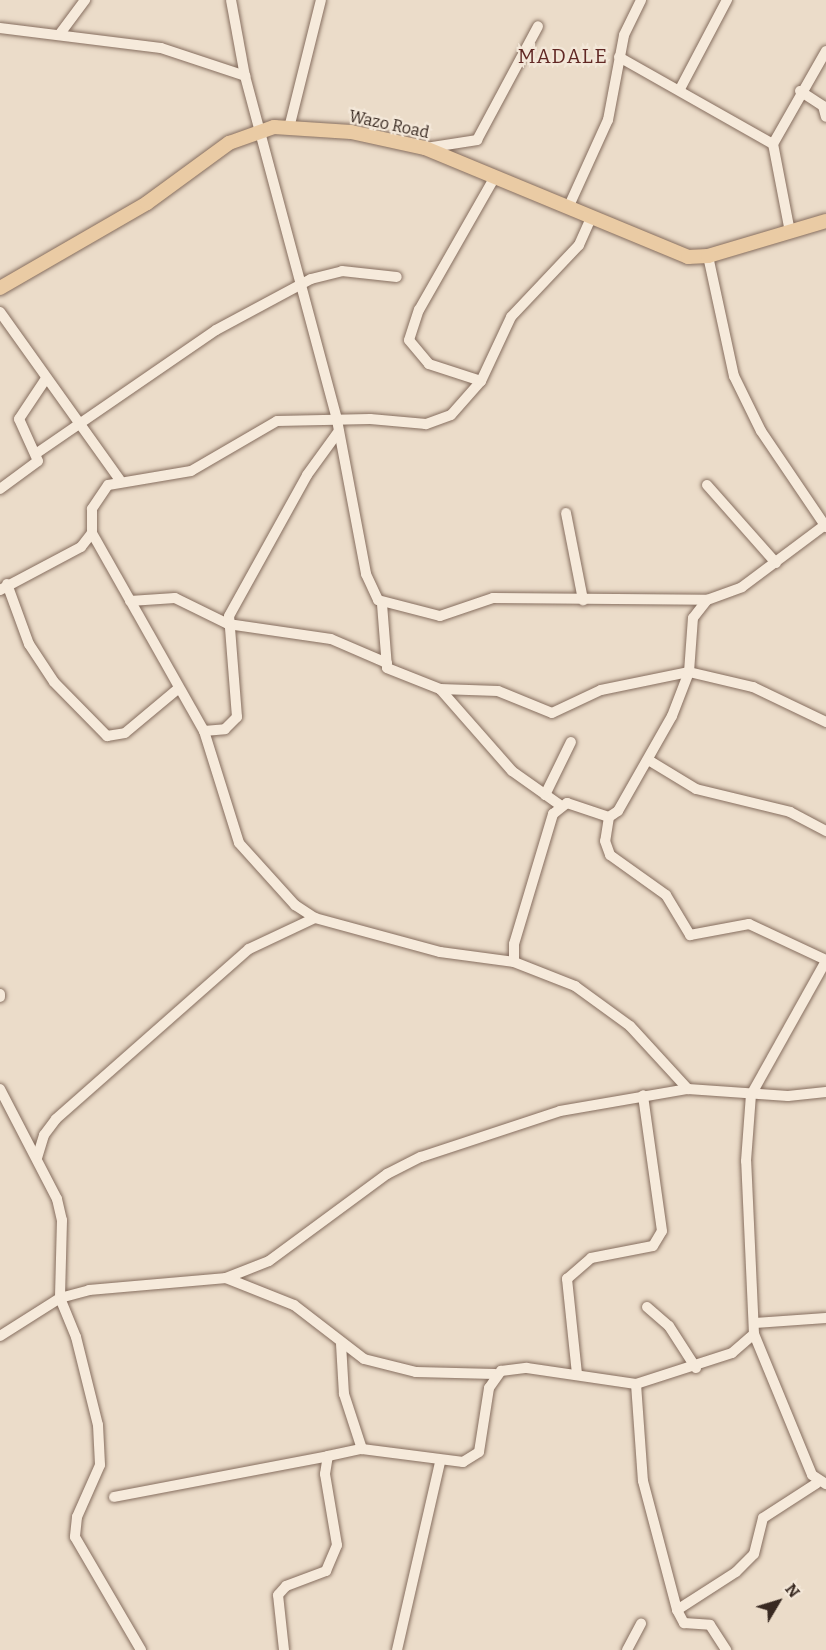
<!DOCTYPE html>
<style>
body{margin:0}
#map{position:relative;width:826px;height:1650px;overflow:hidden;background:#ebdcc9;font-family:Bitter,serif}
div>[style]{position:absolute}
.roads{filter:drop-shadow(0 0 2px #866e5f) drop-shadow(0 0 2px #866e5f)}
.minor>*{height:10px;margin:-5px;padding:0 5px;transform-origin:5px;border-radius:5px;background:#f6eadb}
.major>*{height:14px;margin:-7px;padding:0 7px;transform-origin:7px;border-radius:7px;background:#eacba4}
span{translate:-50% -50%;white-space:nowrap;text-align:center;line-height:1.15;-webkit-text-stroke:4.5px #f3e7d8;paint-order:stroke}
.street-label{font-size:16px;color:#382921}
.quarter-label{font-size:20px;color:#612824;letter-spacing:1.5px}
.north{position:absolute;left:748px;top:1572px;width:60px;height:60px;-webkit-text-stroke:4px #f3e7d8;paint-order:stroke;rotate:52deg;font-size:16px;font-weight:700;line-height:24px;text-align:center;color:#382921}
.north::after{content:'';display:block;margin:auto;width:21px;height:27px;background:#382921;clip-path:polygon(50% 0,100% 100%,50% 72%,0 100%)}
</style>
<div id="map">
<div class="roads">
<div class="minor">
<i style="left:231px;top:0;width:77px;rotate:79.6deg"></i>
<i style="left:245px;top:76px;width:356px;rotate:75deg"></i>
<i style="left:337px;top:420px;width:157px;rotate:79.3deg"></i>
<i style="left:366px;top:574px;width:29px;rotate:65deg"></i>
<i style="left:378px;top:600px;width:64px;rotate:14.5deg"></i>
<i style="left:440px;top:616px;width:56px;rotate:-18.8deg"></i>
<i style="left:493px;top:598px;width:214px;rotate:0.5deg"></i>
<i style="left:707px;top:600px;width:37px;rotate:-20deg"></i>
<i style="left:742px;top:587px;width:104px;rotate:-36.8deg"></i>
<i style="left:0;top:28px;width:162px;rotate:7.1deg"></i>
<i style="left:161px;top:48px;width:89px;rotate:18.4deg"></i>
<i style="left:59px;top:35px;width:44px;rotate:-53.4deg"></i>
<i style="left:619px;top:57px;width:177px;rotate:29.5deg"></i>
<i style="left:680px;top:89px;width:101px;rotate:-62.2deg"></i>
<i style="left:800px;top:91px;width:27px;rotate:33deg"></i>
<i style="left:823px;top:106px;width:11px;rotate:75deg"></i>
<i style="left:289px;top:128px;width:132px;rotate:-76deg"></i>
<i style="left:426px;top:148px;width:52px;rotate:-8.9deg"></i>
<i style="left:477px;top:140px;width:129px;rotate:-61.8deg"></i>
<i style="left:568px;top:208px;width:97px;rotate:-65.6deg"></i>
<i style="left:608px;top:120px;width:86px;rotate:-79.3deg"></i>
<i style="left:624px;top:35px;width:39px;rotate:-64deg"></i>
<i style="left:591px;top:218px;width:30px;rotate:114deg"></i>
<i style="left:579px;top:245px;width:99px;rotate:133.4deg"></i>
<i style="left:511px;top:317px;width:71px;rotate:115.1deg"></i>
<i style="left:481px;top:381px;width:45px;rotate:131.4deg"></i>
<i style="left:451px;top:415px;width:27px;rotate:160deg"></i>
<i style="left:426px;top:424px;width:56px;rotate:-174.9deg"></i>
<i style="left:370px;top:419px;width:93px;rotate:178.8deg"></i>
<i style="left:277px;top:421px;width:99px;rotate:149.8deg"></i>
<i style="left:191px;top:471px;width:84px;rotate:170.4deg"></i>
<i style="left:108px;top:485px;width:29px;rotate:124deg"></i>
<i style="left:92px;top:509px;width:24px;rotate:90deg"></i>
<i style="left:92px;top:533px;width:227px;rotate:60.5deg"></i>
<i style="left:204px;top:731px;width:117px;rotate:72.6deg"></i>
<i style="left:239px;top:843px;width:84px;rotate:47.9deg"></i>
<i style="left:295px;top:905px;width:24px;rotate:33deg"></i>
<i style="left:315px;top:918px;width:130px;rotate:15.2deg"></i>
<i style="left:440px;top:952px;width:75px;rotate:7.7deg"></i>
<i style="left:514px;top:962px;width:66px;rotate:21.5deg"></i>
<i style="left:575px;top:986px;width:68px;rotate:36deg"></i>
<i style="left:630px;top:1026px;width:86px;rotate:47.4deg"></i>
<i style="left:688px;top:1089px;width:100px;rotate:4deg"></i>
<i style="left:788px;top:1096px;width:38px;rotate:-6deg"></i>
<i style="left:790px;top:232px;width:90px;rotate:-100.9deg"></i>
<i style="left:773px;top:144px;width:107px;rotate:-60.3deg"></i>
<i style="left:708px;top:256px;width:123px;rotate:77.8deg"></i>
<i style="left:734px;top:376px;width:61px;rotate:63.9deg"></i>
<i style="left:761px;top:431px;width:116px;rotate:55.9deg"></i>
<i style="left:0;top:312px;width:206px;rotate:54.5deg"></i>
<i style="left:481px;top:381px;width:55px;rotate:-161.9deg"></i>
<i style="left:429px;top:364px;width:31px;rotate:-130deg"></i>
<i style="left:409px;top:340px;width:32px;rotate:-72deg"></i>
<i style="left:419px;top:310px;width:153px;rotate:-60.3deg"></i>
<i style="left:37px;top:453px;width:217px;rotate:-34.5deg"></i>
<i style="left:216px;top:330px;width:108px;rotate:-28.2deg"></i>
<i style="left:311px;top:279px;width:32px;rotate:-14deg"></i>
<i style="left:342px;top:271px;width:55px;rotate:6.2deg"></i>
<i style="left:707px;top:485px;width:104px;rotate:48.5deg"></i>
<i style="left:0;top:489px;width:47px;rotate:-36.4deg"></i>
<i style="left:38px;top:461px;width:46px;rotate:-114.3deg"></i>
<i style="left:19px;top:419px;width:47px;rotate:-56.3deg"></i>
<i style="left:566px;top:513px;width:89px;rotate:78.9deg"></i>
<i style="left:7px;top:584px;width:64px;rotate:69.9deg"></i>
<i style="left:29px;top:644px;width:45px;rotate:56.7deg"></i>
<i style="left:54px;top:682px;width:76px;rotate:45.5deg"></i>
<i style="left:107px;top:736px;width:18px;rotate:-9deg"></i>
<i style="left:125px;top:733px;width:70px;rotate:-39.8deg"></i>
<i style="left:0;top:590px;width:92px;rotate:-28deg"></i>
<i style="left:81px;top:547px;width:18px;rotate:-52deg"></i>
<i style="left:130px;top:601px;width:45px;rotate:-3.8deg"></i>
<i style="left:175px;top:598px;width:59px;rotate:26.1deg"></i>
<i style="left:228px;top:624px;width:104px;rotate:8.3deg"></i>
<i style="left:331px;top:639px;width:61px;rotate:23.2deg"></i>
<i style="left:382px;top:604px;width:64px;rotate:85.5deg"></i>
<i style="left:387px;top:668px;width:57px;rotate:21.6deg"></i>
<i style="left:440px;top:689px;width:109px;rotate:48.7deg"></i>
<i style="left:512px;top:771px;width:59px;rotate:35.3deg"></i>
<i style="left:440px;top:689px;width:58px;rotate:2deg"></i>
<i style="left:498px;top:691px;width:58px;rotate:22.2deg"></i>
<i style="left:552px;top:713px;width:54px;rotate:-25.1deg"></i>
<i style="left:601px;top:690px;width:90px;rotate:-11.6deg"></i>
<i style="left:689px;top:672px;width:66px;rotate:13.2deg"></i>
<i style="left:753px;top:687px;width:81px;rotate:25.6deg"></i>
<i style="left:204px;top:731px;width:21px;rotate:-5deg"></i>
<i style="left:225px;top:729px;width:17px;rotate:-45deg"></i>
<i style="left:237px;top:717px;width:101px;rotate:-94.5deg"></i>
<i style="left:229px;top:616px;width:161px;rotate:-61deg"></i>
<i style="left:307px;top:475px;width:54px;rotate:-54deg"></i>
<i style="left:650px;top:761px;width:54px;rotate:31.3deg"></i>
<i style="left:696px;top:789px;width:97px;rotate:13.7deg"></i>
<i style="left:790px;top:812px;width:41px;rotate:27.8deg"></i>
<i style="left:545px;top:795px;width:59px;rotate:-63.9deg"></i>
<i style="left:609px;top:817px;width:24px;rotate:99deg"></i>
<i style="left:605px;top:841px;width:15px;rotate:70deg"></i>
<i style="left:610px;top:855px;width:69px;rotate:35.5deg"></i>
<i style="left:666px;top:895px;width:47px;rotate:59deg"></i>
<i style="left:690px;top:935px;width:60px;rotate:-10.6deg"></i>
<i style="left:749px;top:924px;width:85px;rotate:25.1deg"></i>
<i style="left:514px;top:962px;width:18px;rotate:-90deg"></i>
<i style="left:514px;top:944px;width:136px;rotate:-73.3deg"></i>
<i style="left:553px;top:814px;width:18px;rotate:-38deg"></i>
<i style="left:567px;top:803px;width:44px;rotate:18.4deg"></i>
<i style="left:609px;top:817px;width:11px;rotate:-34deg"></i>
<i style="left:618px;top:811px;width:109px;rotate:-60.4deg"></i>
<i style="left:672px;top:716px;width:47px;rotate:-68.9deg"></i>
<i style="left:689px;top:672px;width:54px;rotate:-85.8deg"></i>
<i style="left:693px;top:618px;width:23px;rotate:-52deg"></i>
<i style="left:0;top:997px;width:3px;rotate:-90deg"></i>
<i style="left:0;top:1089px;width:124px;rotate:62.6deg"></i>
<i style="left:57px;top:1199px;width:22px;rotate:77deg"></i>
<i style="left:62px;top:1220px;width:78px;rotate:91.5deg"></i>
<i style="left:60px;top:1298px;width:42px;rotate:67.7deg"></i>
<i style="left:76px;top:1337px;width:91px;rotate:76deg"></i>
<i style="left:98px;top:1425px;width:40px;rotate:87.1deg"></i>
<i style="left:100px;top:1465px;width:57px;rotate:113.9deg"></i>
<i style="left:77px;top:1517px;width:20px;rotate:96deg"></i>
<i style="left:75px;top:1537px;width:131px;rotate:59.7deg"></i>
<i style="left:37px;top:1158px;width:24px;rotate:-73deg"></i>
<i style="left:44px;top:1135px;width:20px;rotate:-53deg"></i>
<i style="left:56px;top:1119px;width:257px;rotate:-41.4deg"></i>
<i style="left:249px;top:949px;width:73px;rotate:-25.2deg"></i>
<i style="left:226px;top:1278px;width:73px;rotate:21.7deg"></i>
<i style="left:294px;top:1305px;width:88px;rotate:37.6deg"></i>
<i style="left:364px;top:1359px;width:54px;rotate:14deg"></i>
<i style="left:416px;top:1372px;width:79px;rotate:1.5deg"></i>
<i style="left:647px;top:1307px;width:29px;rotate:41deg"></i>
<i style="left:669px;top:1326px;width:50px;rotate:57.3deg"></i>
<i style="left:755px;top:1323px;width:71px;rotate:-4deg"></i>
<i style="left:754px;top:1334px;width:152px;rotate:67.6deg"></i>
<i style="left:812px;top:1475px;width:17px;rotate:33deg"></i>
<i style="left:0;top:1336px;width:71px;rotate:-32.3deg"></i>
<i style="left:60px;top:1298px;width:30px;rotate:-15deg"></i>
<i style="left:89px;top:1290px;width:138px;rotate:-5deg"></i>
<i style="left:226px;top:1278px;width:46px;rotate:-21.6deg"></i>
<i style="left:269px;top:1261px;width:147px;rotate:-36.4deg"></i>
<i style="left:387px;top:1174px;width:38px;rotate:-27deg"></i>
<i style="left:421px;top:1157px;width:146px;rotate:-18.3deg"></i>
<i style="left:560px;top:1111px;width:130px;rotate:-9.8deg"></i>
<i style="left:341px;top:1344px;width:50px;rotate:86.6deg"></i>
<i style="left:344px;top:1394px;width:58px;rotate:71.9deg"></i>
<i style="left:577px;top:1374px;width:96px;rotate:-96deg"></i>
<i style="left:567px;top:1279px;width:32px;rotate:-41deg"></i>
<i style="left:591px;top:1258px;width:63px;rotate:-11deg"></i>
<i style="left:653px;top:1246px;width:17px;rotate:-59deg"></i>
<i style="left:662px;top:1231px;width:137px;rotate:-98deg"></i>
<i style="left:636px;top:1384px;width:97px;rotate:85.9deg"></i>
<i style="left:643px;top:1481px;width:133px;rotate:75.2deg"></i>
<i style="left:677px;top:1610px;width:15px;rotate:62deg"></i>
<i style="left:684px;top:1623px;width:26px;rotate:4deg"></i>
<i style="left:710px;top:1625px;width:30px;rotate:57deg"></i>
<i style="left:114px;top:1497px;width:218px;rotate:-10.8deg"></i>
<i style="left:677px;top:1610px;width:70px;rotate:-32.8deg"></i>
<i style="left:736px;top:1572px;width:25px;rotate:-45deg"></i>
<i style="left:754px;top:1554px;width:37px;rotate:-76deg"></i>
<i style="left:763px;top:1518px;width:64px;rotate:-32.9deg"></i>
<i style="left:284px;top:1650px;width:55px;rotate:-96.2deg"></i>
<i style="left:278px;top:1595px;width:12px;rotate:-48deg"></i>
<i style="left:286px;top:1586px;width:43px;rotate:-20.6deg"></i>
<i style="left:326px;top:1571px;width:28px;rotate:-67deg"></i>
<i style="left:337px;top:1545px;width:72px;rotate:-99.6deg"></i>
<i style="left:325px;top:1474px;width:18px;rotate:-81deg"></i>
<i style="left:328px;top:1456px;width:35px;rotate:-12deg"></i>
<i style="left:362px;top:1449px;width:102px;rotate:7.3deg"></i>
<i style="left:463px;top:1462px;width:19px;rotate:-32deg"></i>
<i style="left:479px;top:1452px;width:65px;rotate:-81.1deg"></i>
<i style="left:489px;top:1388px;width:21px;rotate:-55deg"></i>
<i style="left:501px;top:1371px;width:26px;rotate:-7deg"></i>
<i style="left:527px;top:1368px;width:110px;rotate:8.4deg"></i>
<i style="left:636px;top:1384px;width:101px;rotate:-17.9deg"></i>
<i style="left:732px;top:1353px;width:29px;rotate:-41deg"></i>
<i style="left:754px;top:1334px;width:173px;rotate:-92.6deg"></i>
<i style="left:746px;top:1161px;width:66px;rotate:-85.7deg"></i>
<i style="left:751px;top:1095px;width:154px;rotate:-60.8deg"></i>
<i style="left:397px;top:1650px;width:193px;rotate:-77.1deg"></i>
<i style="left:627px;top:1650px;width:30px;rotate:-62deg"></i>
</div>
<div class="major">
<i style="left:0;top:288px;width:170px;rotate:-30deg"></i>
<i style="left:147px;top:203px;width:102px;rotate:-36.2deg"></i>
<i style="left:229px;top:143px;width:48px;rotate:-19.6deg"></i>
<i style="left:274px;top:127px;width:77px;rotate:3.7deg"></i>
<i style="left:351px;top:132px;width:76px;rotate:12.2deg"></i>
<i style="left:425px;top:148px;width:285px;rotate:22.5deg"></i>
<i style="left:688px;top:257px;width:20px;rotate:-3deg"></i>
<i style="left:708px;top:256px;width:123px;rotate:-16.5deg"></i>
</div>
</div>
<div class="street-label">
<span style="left:389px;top:125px;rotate:12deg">Wazo Road</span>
</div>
<div class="quarter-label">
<span style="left:563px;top:56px">MADALE</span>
</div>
<div class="north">N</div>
</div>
